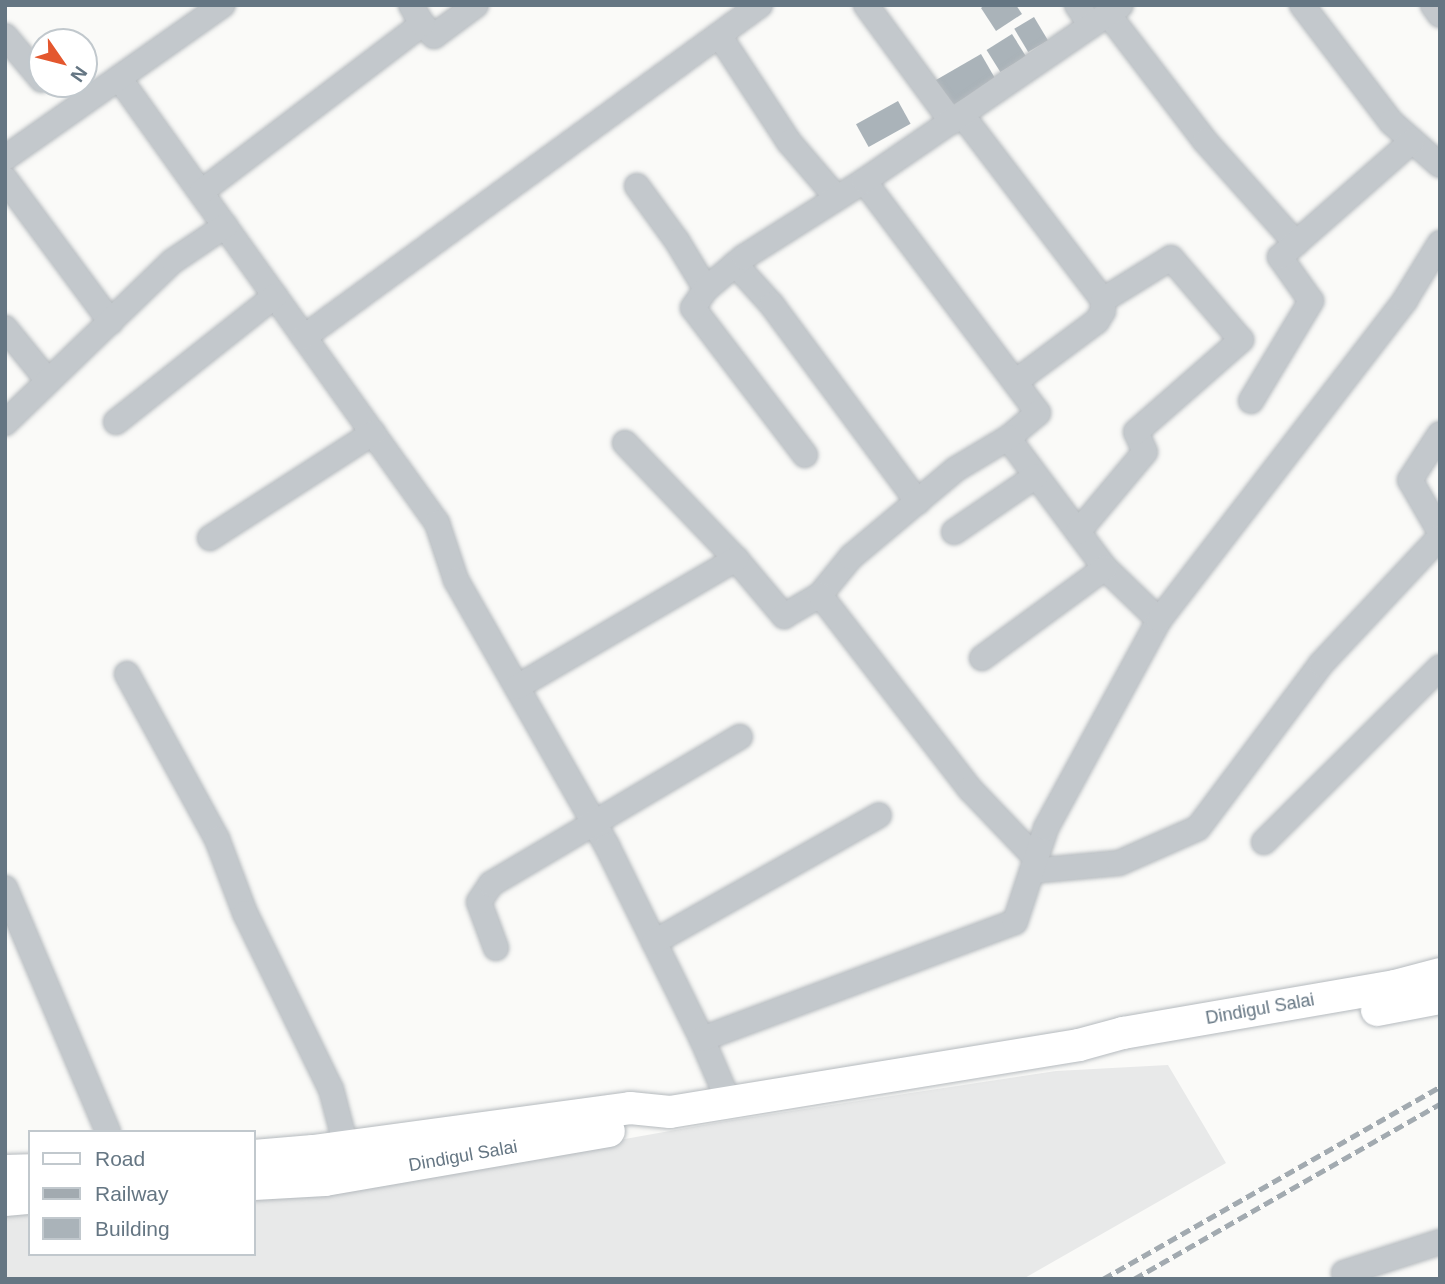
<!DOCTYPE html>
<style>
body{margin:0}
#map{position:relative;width:1445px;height:1284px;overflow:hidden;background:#fafaf8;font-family:Helvetica,sans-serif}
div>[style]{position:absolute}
.built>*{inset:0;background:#e8e9e9}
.building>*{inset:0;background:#aab3b9;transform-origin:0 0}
.roads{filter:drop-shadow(0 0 2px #b5babe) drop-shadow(0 0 2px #b5babe)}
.minor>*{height:24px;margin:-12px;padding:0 12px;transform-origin:12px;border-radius:12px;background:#c3c8cc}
.major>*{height:32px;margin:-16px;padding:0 16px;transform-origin:16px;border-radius:16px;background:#fff}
.rail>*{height:5px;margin-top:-2.5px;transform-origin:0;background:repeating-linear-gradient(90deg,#a2aab0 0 10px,transparent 0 15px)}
span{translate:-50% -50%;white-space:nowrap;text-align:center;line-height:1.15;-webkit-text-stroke:7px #fff;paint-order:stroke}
.street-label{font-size:18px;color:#657683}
.frame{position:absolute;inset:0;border:7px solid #657683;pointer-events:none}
.legend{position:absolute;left:28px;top:1130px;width:228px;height:126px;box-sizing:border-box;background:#fff;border:2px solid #c1c8cd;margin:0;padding:9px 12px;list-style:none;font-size:21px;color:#657683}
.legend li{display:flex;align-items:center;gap:14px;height:35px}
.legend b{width:35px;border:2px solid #c1c8cd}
.north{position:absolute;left:28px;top:28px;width:70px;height:70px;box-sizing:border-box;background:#fff;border:2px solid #c1c8cd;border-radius:50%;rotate:125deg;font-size:19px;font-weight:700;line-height:28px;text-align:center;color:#657683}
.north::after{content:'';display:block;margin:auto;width:24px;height:32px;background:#e4572e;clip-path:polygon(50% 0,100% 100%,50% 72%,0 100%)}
</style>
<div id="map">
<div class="built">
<i style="clip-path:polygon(1168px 1065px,1226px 1163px,1023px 1279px,5px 1279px,5px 1206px,30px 1204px,30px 1254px,254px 1254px,254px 1199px,311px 1195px,726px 1121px,1056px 1071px)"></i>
</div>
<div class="building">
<i style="clip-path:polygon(985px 5px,1016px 5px,1022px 14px,996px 31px,981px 8px)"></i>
<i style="left:1034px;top:17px;width:27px;height:23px;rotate:59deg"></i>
<i style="left:1012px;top:34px;width:26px;height:30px;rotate:58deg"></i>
<i style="left:981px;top:54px;width:30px;height:54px;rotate:60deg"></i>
<i style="left:898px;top:101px;width:26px;height:48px;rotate:61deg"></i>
</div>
<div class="roads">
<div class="minor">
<i style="left:866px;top:5px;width:145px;rotate:53.7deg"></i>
<i style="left:1077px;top:5px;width:25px;rotate:56deg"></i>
<i style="left:1302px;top:5px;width:147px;rotate:52.7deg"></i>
<i style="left:1391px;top:122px;width:65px;rotate:41.3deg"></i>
<i style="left:1433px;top:5px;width:12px;rotate:55deg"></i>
<i style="left:1108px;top:14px;width:160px;rotate:52.6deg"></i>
<i style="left:1205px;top:141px;width:137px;rotate:48.3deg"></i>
<i style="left:422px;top:24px;width:17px;rotate:45deg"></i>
<i style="left:434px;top:36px;width:52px;rotate:-36.4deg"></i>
<i style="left:719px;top:35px;width:128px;rotate:56.8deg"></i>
<i style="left:789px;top:142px;width:74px;rotate:49.4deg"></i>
<i style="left:5px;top:36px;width:57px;rotate:49.9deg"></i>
<i style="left:119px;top:78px;width:547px;rotate:54.45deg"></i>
<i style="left:437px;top:523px;width:60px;rotate:71.6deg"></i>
<i style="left:456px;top:580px;width:306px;rotate:60.4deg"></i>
<i style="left:607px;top:846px;width:215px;rotate:63.8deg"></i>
<i style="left:702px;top:1039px;width:69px;rotate:66.8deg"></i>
<i style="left:962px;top:115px;width:233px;rotate:52.7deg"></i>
<i style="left:1103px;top:300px;width:11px;rotate:90deg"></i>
<i style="left:1103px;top:311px;width:12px;rotate:121deg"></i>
<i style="left:1097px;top:321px;width:102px;rotate:143.4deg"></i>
<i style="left:5px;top:158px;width:266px;rotate:-35.1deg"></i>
<i style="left:5px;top:179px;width:178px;rotate:53.5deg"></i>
<i style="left:864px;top:181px;width:290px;rotate:53.1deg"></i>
<i style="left:1038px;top:413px;width:39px;rotate:140deg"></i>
<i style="left:1008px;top:438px;width:162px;rotate:53.3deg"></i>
<i style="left:1105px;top:568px;width:75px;rotate:43.9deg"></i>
<i style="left:637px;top:186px;width:68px;rotate:54deg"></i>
<i style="left:677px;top:241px;width:56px;rotate:58.9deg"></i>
<i style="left:201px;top:192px;width:278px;rotate:-37.2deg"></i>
<i style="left:422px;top:24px;width:22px;rotate:-120deg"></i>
<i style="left:735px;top:264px;width:55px;rotate:47.9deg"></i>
<i style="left:772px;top:305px;width:245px;rotate:53.5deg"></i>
<i style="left:5px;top:328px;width:68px;rotate:50.9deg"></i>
<i style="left:304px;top:337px;width:564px;rotate:-36.06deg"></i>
<i style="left:1251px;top:401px;width:117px;rotate:-59deg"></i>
<i style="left:1311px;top:301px;width:54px;rotate:-125.2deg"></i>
<i style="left:1280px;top:257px;width:176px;rotate:-41.3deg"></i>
<i style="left:116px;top:422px;width:203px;rotate:-38.4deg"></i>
<i style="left:5px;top:423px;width:233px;rotate:-44deg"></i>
<i style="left:173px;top:261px;width:63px;rotate:-33.9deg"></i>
<i style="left:1440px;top:434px;width:55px;rotate:123.1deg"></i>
<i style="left:1410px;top:480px;width:60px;rotate:60deg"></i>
<i style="left:625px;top:443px;width:161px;rotate:46.3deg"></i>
<i style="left:736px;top:559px;width:75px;rotate:49.9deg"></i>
<i style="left:784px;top:616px;width:42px;rotate:-30.3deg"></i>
<i style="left:820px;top:595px;width:49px;rotate:-50.8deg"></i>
<i style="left:851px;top:557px;width:137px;rotate:-40deg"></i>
<i style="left:956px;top:469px;width:61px;rotate:-30.8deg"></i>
<i style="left:805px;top:455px;width:185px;rotate:-127.3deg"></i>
<i style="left:693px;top:308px;width:23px;rotate:-56deg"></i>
<i style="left:706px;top:289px;width:50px;rotate:-40.1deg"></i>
<i style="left:744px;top:257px;width:142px;rotate:-32.3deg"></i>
<i style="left:864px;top:181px;width:311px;rotate:-34.4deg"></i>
<i style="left:954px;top:532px;width:99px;rotate:-34.3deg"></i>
<i style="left:1078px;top:532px;width:104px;rotate:-50.1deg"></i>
<i style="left:1145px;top:452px;width:22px;rotate:-114deg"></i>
<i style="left:1136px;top:432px;width:140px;rotate:-41.2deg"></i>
<i style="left:1241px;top:340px;width:108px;rotate:-130.5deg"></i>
<i style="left:1171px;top:258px;width:80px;rotate:148.3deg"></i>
<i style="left:210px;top:538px;width:194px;rotate:-32.8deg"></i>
<i style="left:820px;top:595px;width:245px;rotate:52.3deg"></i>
<i style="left:970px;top:789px;width:95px;rotate:46.3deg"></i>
<i style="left:982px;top:658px;width:152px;rotate:-36.2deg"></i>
<i style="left:127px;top:674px;width:188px;rotate:61.4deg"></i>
<i style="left:217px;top:839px;width:79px;rotate:69.3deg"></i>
<i style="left:245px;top:913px;width:196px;rotate:64deg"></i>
<i style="left:331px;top:1089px;width:59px;rotate:75.3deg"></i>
<i style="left:517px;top:687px;width:254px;rotate:-30.3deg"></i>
<i style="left:1264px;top:842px;width:248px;rotate:-44.8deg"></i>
<i style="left:1032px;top:871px;width:87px;rotate:-5.3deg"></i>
<i style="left:1119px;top:863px;width:86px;rotate:-23.9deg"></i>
<i style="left:1198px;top:828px;width:205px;rotate:-53.1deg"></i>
<i style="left:1321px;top:664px;width:174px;rotate:-46.9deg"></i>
<i style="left:5px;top:888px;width:265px;rotate:67.1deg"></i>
<i style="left:654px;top:942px;width:258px;rotate:-29.4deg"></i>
<i style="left:496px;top:948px;width:49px;rotate:-110.3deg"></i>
<i style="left:479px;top:902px;width:22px;rotate:-56deg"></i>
<i style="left:491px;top:884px;width:289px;rotate:-30.6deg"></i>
<i style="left:702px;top:1039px;width:334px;rotate:-20.5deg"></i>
<i style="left:1015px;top:922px;width:99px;rotate:-71.7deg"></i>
<i style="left:1046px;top:828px;width:237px;rotate:-61.5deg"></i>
<i style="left:1159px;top:620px;width:404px;rotate:-52.4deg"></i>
<i style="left:1405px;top:300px;width:67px;rotate:-58.4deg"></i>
<i style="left:1348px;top:1279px;width:7px;rotate:-124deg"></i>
<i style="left:1344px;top:1273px;width:101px;rotate:-17.9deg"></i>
</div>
<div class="major">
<i style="left:1377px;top:1010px;width:64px;rotate:-10.8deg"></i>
<i style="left:254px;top:1156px;width:59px;rotate:-4.8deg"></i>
<i style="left:313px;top:1151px;width:320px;rotate:-7.7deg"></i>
<i style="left:630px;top:1108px;width:40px;rotate:5.7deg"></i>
<i style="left:670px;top:1112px;width:414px;rotate:-9.3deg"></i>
<i style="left:1079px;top:1045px;width:46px;rotate:-15.3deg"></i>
<i style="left:1123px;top:1033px;width:276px;rotate:-9.8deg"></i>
<i style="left:1395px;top:986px;width:47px;rotate:-14.9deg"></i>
<i style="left:5px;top:1171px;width:25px;rotate:-2deg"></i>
<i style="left:254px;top:1184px;width:71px;rotate:-3.2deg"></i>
<i style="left:325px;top:1180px;width:288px;rotate:-9.8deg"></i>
<i style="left:5px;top:1200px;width:25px;rotate:-5deg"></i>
</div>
</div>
<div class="rail">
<i style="left:1103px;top:1279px;width:388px;rotate:-29.7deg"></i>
<i style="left:1134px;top:1279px;width:353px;rotate:-29.8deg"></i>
</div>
<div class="street-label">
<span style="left:1260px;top:1009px;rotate:-10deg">Dindigul Salai</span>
<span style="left:463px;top:1156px;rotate:-10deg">Dindigul Salai</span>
</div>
<div class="frame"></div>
<ul class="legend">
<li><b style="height:9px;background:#fff"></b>Road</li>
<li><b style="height:9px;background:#a2aab0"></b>Railway</li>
<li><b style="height:19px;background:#aab3b9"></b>Building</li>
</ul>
<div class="north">N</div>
</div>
